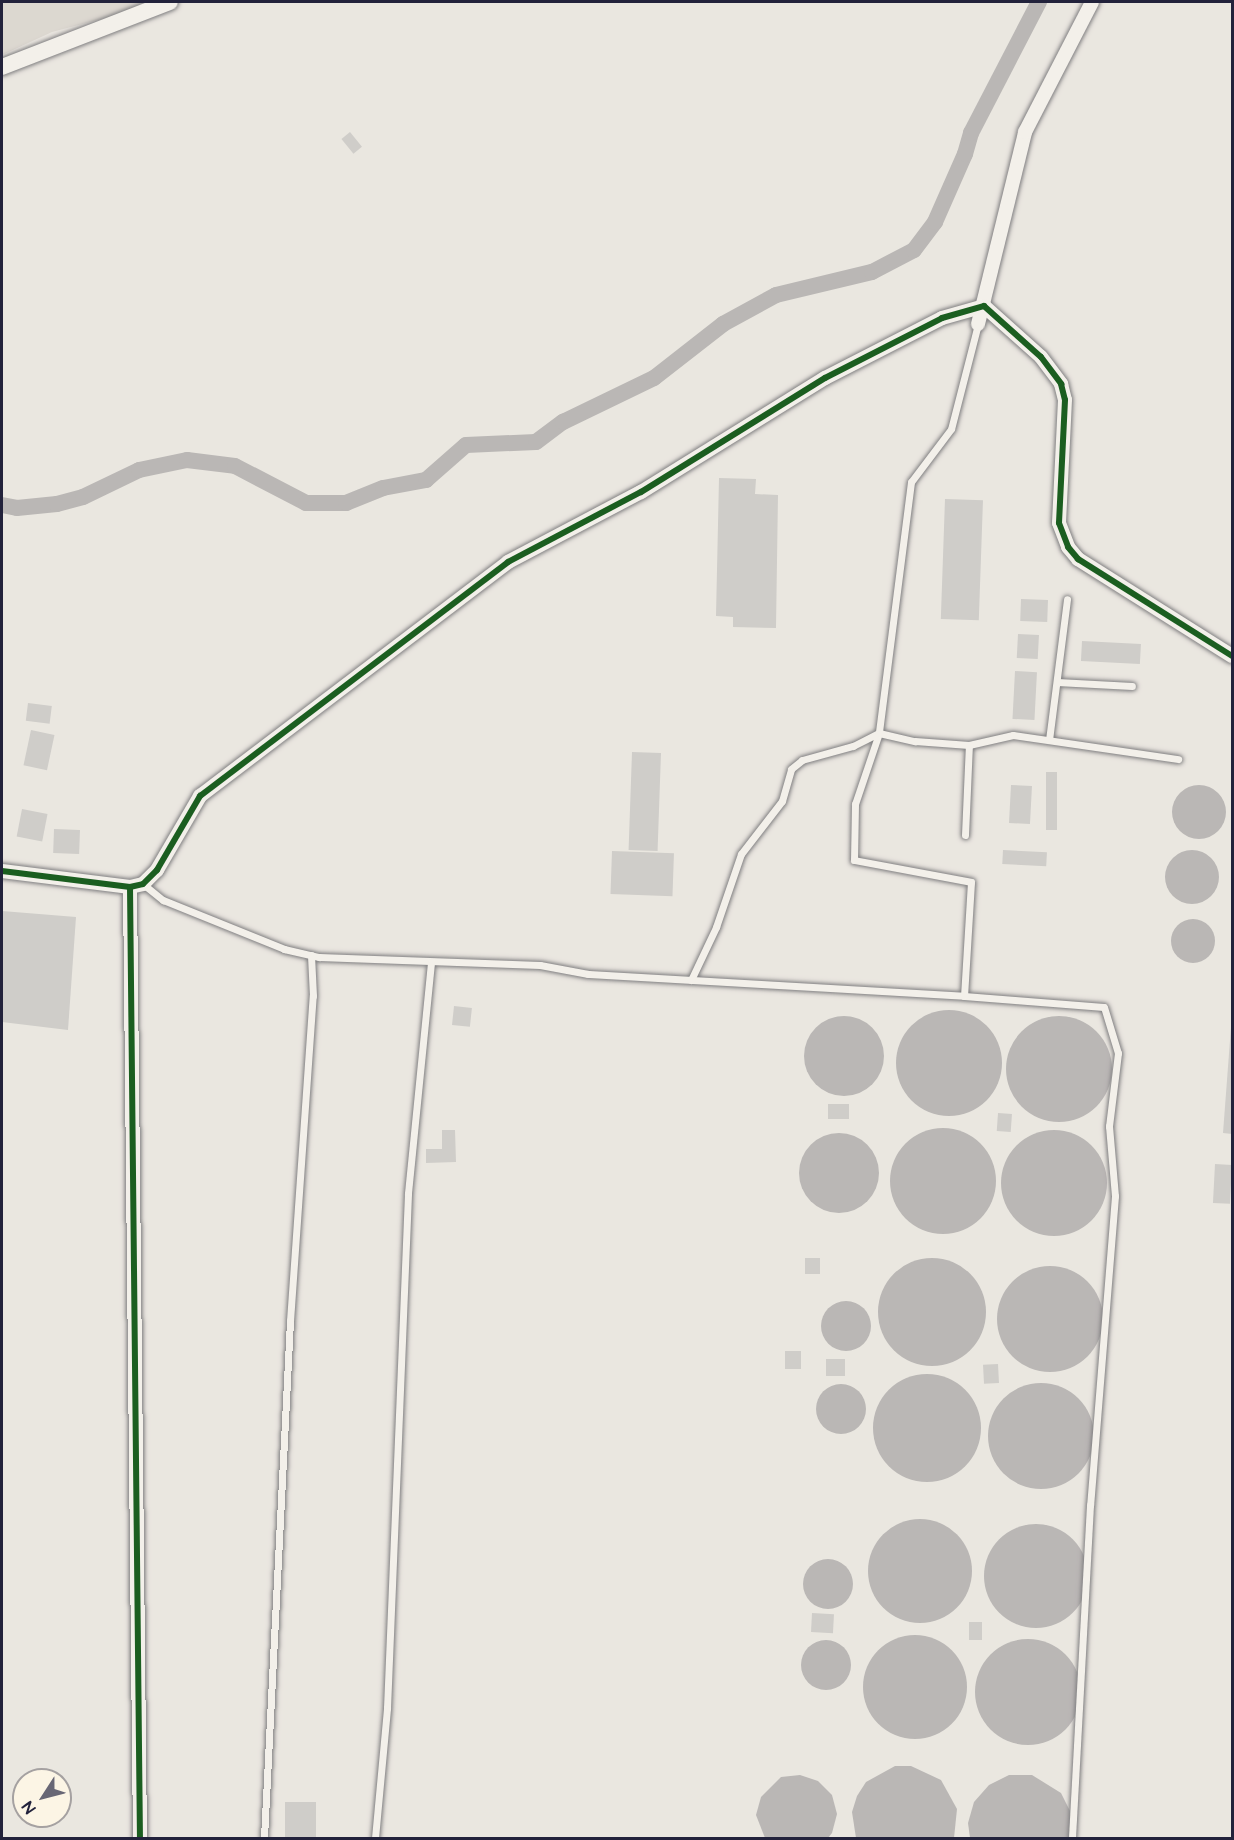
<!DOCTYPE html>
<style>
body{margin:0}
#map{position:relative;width:1234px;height:1840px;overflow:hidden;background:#eae7e0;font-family:"Architects Daughter",sans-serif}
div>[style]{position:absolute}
.green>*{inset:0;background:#dcd8d0}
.water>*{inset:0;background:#bab7b5}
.round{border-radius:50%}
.canal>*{height:16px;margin:-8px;padding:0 8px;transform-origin:8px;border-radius:8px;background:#bab7b5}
.building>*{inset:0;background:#cfcdc9;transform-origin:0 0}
.roads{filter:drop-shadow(0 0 2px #807f81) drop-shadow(0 0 2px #807f81)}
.service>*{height:7px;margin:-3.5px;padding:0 3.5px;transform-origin:3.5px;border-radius:3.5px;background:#f3f0ea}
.minor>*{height:14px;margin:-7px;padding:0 7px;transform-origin:7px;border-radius:7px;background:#f3f0ea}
.tertiary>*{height:16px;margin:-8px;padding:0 8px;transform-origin:8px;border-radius:8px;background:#f3f0ea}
.cycleway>*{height:6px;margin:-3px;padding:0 3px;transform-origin:3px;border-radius:3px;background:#1b5e20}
span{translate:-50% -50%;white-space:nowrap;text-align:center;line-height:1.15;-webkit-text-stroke:5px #fcf5e5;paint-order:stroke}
.frame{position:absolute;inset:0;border:3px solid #22223b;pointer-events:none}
.north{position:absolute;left:12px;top:1768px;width:60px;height:60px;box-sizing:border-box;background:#fcf5e5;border:2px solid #a5a1a1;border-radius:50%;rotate:234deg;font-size:16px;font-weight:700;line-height:24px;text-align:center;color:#22223b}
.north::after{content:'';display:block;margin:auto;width:21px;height:27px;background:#686775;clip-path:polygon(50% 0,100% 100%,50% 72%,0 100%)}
</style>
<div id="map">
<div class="green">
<i style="clip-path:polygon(2px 2px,144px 2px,124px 13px,52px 32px,2px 55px)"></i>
</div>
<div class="water">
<i class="round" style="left:1172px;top:785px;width:54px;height:54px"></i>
<i class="round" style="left:1165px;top:850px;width:54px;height:54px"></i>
<i class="round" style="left:1171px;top:919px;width:44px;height:44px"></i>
<i class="round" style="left:896px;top:1010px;width:106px;height:106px"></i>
<i class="round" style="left:804px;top:1016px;width:80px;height:80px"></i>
<i class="round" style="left:1006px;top:1016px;width:106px;height:106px"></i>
<i class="round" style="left:890px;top:1128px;width:106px;height:106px"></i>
<i class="round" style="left:1001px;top:1130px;width:106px;height:106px"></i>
<i class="round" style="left:799px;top:1133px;width:80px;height:80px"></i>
<i class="round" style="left:878px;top:1258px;width:108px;height:108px"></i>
<i class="round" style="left:997px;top:1266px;width:106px;height:106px"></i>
<i class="round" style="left:821px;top:1301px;width:50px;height:50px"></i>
<i class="round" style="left:873px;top:1374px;width:108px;height:108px"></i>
<i class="round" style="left:988px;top:1383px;width:106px;height:106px"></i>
<i class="round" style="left:816px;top:1384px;width:50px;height:50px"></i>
<i class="round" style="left:868px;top:1519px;width:104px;height:104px"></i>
<i class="round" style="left:984px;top:1524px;width:104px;height:104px"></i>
<i class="round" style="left:803px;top:1559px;width:50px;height:50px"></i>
<i class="round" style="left:863px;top:1635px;width:104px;height:104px"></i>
<i class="round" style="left:975px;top:1639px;width:106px;height:106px"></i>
<i class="round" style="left:801px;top:1640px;width:50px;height:50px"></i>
<i style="clip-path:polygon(895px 1766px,911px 1766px,941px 1780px,957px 1809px,954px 1838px,856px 1838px,852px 1812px,857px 1796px,866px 1782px)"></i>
<i style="clip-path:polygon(800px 1775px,818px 1781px,832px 1795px,837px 1814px,832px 1833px,828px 1838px,765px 1838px,756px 1815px,761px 1797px,781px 1777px)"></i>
<i style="clip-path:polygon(1009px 1775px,1032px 1775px,1061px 1793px,1071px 1813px,1072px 1838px,970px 1838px,968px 1823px,974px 1802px,989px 1785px)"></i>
</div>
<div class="canal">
<i style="left:2px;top:505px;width:15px;rotate:11deg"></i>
<i style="left:17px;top:508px;width:40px;rotate:-5.7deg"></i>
<i style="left:57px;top:504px;width:27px;rotate:-15deg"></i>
<i style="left:83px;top:497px;width:62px;rotate:-25.7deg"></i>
<i style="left:139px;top:470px;width:49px;rotate:-11.8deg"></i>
<i style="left:187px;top:460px;width:48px;rotate:7.1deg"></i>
<i style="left:235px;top:466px;width:80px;rotate:27.5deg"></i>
<i style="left:306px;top:503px;width:40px"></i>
<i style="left:346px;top:503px;width:40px;rotate:-22deg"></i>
<i style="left:383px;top:488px;width:44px;rotate:-10.5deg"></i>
<i style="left:426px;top:480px;width:53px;rotate:-41.2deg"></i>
<i style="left:466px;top:445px;width:70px;rotate:-2.5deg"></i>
<i style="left:536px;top:442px;width:34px;rotate:-37deg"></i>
<i style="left:563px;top:422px;width:101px;rotate:-25.8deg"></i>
<i style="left:654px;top:378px;width:88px;rotate:-38deg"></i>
<i style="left:723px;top:324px;width:60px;rotate:-28.7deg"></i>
<i style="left:776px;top:295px;width:99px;rotate:-13.5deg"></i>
<i style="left:872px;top:272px;width:47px;rotate:-27.6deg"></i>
<i style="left:914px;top:250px;width:35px;rotate:-53deg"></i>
<i style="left:935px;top:222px;width:74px;rotate:-66.2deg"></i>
<i style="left:965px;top:154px;width:22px;rotate:-74deg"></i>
<i style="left:971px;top:133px;width:148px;rotate:-62.6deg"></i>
</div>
<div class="building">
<i style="left:350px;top:132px;width:19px;height:11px;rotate:51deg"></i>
<i style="clip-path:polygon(719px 478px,756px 479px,755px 494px,778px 495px,776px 628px,733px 627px,733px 617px,716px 616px)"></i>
<i style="left:945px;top:499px;width:38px;height:120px;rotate:2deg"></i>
<i style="left:1021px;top:599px;width:27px;height:22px;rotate:2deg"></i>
<i style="left:1018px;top:634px;width:21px;height:24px;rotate:3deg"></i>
<i style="left:1082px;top:641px;width:59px;height:20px;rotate:3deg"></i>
<i style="left:1015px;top:671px;width:22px;height:48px;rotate:3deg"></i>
<i style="left:28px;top:703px;width:24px;height:18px;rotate:7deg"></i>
<i style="left:31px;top:730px;width:24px;height:36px;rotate:12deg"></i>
<i style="left:632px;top:752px;width:29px;height:98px;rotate:2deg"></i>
<i style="left:1046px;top:772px;width:11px;height:58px"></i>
<i style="left:1011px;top:785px;width:21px;height:38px;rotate:3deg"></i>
<i style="left:22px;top:809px;width:26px;height:28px;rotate:11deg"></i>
<i style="left:54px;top:829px;width:26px;height:24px;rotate:2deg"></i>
<i style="left:1003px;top:850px;width:44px;height:14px;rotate:3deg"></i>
<i style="left:612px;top:851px;width:62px;height:43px;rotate:2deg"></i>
<i style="clip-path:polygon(2px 911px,76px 917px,68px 1030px,2px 1022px)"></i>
<i style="left:454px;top:1006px;width:18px;height:19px;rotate:6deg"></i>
<i style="clip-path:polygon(1231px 1027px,1232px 1028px,1232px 1134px,1223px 1133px)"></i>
<i style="left:828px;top:1104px;width:21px;height:15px"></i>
<i style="left:998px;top:1113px;width:14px;height:18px;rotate:4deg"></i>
<i style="clip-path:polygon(442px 1130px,455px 1130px,456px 1162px,426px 1163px,426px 1149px,442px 1149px)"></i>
<i style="left:1215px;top:1164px;width:17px;height:39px;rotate:3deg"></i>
<i style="left:805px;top:1258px;width:15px;height:16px"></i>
<i style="left:785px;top:1351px;width:16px;height:18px"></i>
<i style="left:826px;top:1359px;width:19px;height:17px"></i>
<i style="left:998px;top:1364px;width:19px;height:15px;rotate:87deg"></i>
<i style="left:812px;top:1613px;width:22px;height:19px;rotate:3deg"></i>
<i style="left:969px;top:1622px;width:13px;height:18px"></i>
<i style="left:285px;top:1802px;width:31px;height:36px"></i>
</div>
<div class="roads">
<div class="service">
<i style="left:978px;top:324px;width:108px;rotate:104.4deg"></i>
<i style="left:951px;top:429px;width:66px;rotate:127deg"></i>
<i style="left:911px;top:482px;width:253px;rotate:97.3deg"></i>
<i style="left:879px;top:733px;width:75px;rotate:108.7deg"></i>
<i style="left:855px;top:804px;width:56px;rotate:91deg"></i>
<i style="left:854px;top:860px;width:119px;rotate:10.6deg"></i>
<i style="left:971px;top:882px;width:114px;rotate:93.5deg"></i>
<i style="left:964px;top:996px;width:140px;rotate:4.5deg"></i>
<i style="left:1104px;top:1007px;width:48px;rotate:73.1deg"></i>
<i style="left:1118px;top:1053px;width:74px;rotate:97deg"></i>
<i style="left:1109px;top:1126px;width:70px;rotate:85.1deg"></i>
<i style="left:1115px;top:1196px;width:310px;rotate:94.6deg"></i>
<i style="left:1090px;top:1505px;width:333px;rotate:93.1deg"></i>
<i style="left:1057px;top:682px;width:75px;rotate:3.1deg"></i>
<i style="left:1049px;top:740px;width:142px;rotate:-82.7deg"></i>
<i style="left:965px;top:835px;width:90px;rotate:-87.5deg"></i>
<i style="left:143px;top:884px;width:26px;rotate:39deg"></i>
<i style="left:163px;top:900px;width:131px;rotate:22deg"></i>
<i style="left:284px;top:949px;width:36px;rotate:13deg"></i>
<i style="left:319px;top:957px;width:221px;rotate:2.1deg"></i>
<i style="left:540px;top:965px;width:49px;rotate:10.6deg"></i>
<i style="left:588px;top:974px;width:377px;rotate:3.3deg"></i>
<i style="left:691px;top:980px;width:59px;rotate:-64.7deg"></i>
<i style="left:716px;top:927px;width:77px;rotate:-71.1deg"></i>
<i style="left:741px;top:854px;width:67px;rotate:-52.3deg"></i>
<i style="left:782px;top:801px;width:33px;rotate:-74deg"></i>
<i style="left:791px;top:769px;width:14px;rotate:-39deg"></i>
<i style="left:802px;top:760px;width:53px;rotate:-15.4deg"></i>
<i style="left:853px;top:746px;width:29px;rotate:-27deg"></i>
<i style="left:879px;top:733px;width:37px;rotate:13deg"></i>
<i style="left:915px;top:741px;width:54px;rotate:4.2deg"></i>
<i style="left:969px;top:745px;width:45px;rotate:-12.8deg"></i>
<i style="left:1013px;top:735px;width:167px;rotate:8.3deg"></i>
<i style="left:264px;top:1838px;width:518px;rotate:-87.12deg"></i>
<i style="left:290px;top:1321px;width:326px;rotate:-86deg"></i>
<i style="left:313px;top:996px;width:41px;rotate:-92.8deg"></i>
<i style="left:375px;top:1838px;width:131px;rotate:-84.7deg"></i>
<i style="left:387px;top:1708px;width:515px;rotate:-87.66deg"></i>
<i style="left:408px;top:1193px;width:232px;rotate:-84.3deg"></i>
</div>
<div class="minor">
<i style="left:978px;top:324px;width:198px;rotate:-76.2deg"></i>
<i style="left:1025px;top:132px;width:146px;rotate:-62.7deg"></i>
<i style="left:2px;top:871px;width:129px;rotate:7.1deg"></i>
<i style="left:130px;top:887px;width:13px;rotate:-13deg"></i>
<i style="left:143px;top:884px;width:20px;rotate:-45deg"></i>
<i style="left:157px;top:870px;width:86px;rotate:-59.8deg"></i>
<i style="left:200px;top:796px;width:387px;rotate:-37.2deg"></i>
<i style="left:508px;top:562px;width:150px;rotate:-27.8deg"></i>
<i style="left:641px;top:492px;width:216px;rotate:-31.8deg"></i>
<i style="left:825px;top:378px;width:131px;rotate:-27.1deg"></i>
<i style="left:942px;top:318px;width:44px;rotate:-15.9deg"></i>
<i style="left:984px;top:306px;width:76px;rotate:41.8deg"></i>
<i style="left:1041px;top:357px;width:34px;rotate:53deg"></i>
<i style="left:1061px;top:384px;width:16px;rotate:76deg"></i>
<i style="left:1065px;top:400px;width:123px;rotate:92.8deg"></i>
<i style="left:1059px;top:523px;width:26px;rotate:69deg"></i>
<i style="left:1068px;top:547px;width:16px;rotate:50deg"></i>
<i style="left:1078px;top:559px;width:182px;rotate:32.2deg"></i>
<i style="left:130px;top:887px;width:951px;rotate:89.4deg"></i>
</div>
<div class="tertiary">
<i style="left:2px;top:67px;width:180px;rotate:-21.2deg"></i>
</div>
</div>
<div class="cycleway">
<i style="left:2px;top:871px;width:129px;rotate:7.1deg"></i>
<i style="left:130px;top:887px;width:13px;rotate:-13deg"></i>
<i style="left:143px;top:884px;width:20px;rotate:-45deg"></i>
<i style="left:157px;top:870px;width:86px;rotate:-59.8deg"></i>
<i style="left:200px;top:796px;width:387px;rotate:-37.2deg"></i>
<i style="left:508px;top:562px;width:150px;rotate:-27.8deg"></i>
<i style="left:641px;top:492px;width:216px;rotate:-31.8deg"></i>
<i style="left:825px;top:378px;width:131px;rotate:-27.1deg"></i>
<i style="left:942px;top:318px;width:44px;rotate:-15.9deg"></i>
<i style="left:984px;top:306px;width:76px;rotate:41.8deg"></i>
<i style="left:1041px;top:357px;width:34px;rotate:53deg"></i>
<i style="left:1061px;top:384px;width:16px;rotate:76deg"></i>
<i style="left:1065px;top:400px;width:123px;rotate:92.8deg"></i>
<i style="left:1059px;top:523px;width:26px;rotate:69deg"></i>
<i style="left:1068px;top:547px;width:16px;rotate:50deg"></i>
<i style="left:1078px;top:559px;width:182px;rotate:32.2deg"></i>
<i style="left:130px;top:887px;width:951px;rotate:89.4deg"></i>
</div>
<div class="frame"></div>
<div class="north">N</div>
</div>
